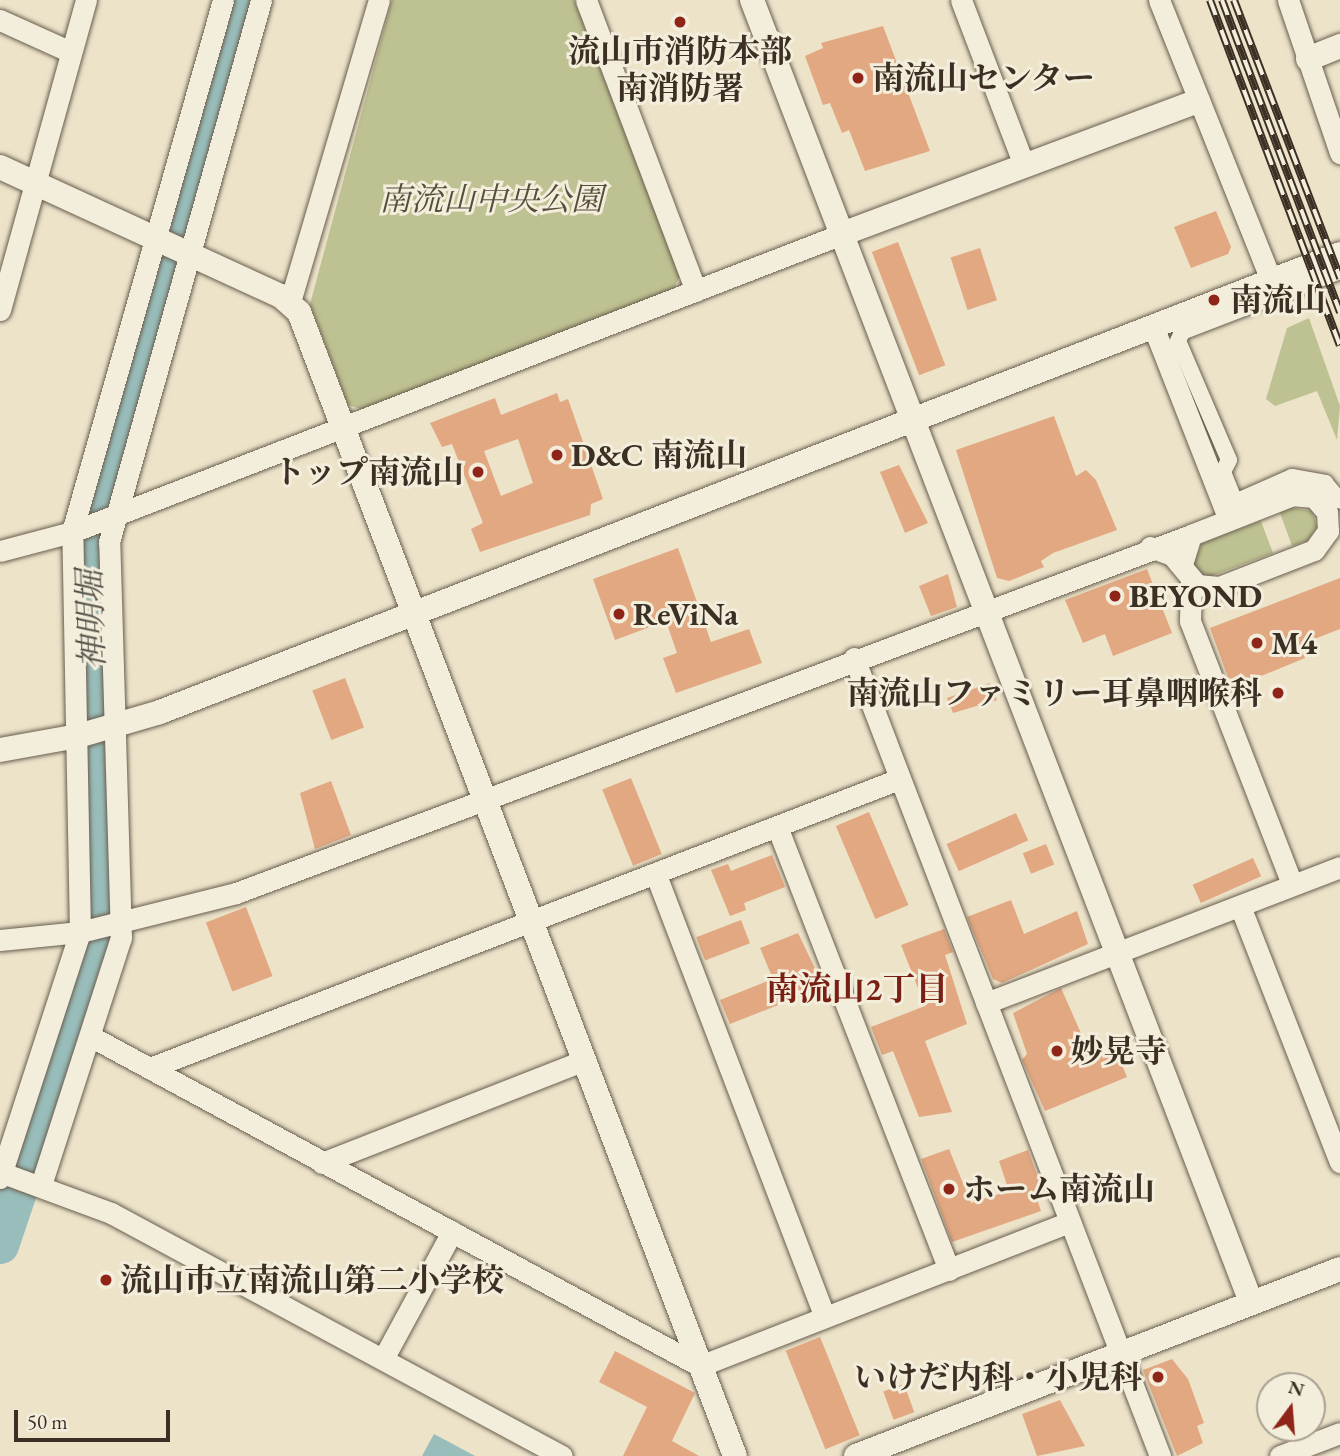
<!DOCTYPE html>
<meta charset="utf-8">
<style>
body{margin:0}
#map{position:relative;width:1340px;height:1456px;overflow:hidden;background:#ece3c9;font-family:"EB Garamond","Noto Serif JP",serif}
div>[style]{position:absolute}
.green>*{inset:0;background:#bec191}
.water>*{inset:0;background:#99bdba}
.river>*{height:37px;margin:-18.5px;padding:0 18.5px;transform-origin:18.5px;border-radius:18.5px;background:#99bdba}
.building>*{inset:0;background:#e2a881;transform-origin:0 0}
.roads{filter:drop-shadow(0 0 2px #685d4e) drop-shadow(0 0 2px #685d4e)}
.pedestrian>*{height:16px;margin:-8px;padding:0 8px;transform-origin:8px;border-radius:8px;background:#f3eddc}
.minor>*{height:21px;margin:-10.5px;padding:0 10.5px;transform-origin:10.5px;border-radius:10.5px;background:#f3eddc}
.tertiary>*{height:24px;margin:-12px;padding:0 12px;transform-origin:12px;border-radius:12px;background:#f3eddc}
.rail>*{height:8px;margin-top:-4px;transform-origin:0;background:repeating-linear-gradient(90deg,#f3eddc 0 16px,#3c3025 0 32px);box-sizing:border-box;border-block:2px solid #3c3025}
.dots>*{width:19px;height:19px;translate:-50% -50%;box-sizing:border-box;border:4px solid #f3eddc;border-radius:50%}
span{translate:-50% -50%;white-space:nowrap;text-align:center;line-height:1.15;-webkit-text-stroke:6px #f3eddc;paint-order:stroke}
.poi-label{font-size:32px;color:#3c3025;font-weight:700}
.left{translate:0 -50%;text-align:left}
.right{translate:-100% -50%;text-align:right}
.park-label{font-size:32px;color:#564d3b;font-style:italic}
.water-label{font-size:33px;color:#53534a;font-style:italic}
.neighbourhood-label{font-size:33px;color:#7a1f14;font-weight:700}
.north{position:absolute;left:1256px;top:1372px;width:70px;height:70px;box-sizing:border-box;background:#f3eddc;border:2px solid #aaa193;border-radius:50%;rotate:16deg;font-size:19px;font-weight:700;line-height:28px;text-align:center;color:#3c3025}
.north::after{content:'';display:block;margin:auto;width:24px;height:32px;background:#8f2418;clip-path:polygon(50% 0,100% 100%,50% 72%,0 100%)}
.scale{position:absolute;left:14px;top:1410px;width:156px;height:32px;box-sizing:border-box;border:4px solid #3c3025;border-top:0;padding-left:9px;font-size:21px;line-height:24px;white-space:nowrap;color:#3c3025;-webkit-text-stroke:5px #f3eddc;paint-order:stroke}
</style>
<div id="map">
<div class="green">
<i style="clip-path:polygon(392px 0,574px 0,680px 275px,674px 289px,364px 410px,348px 405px,310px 304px)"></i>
<i style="clip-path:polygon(1309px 318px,1340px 406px,1337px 440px,1317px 391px,1275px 406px,1266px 399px,1287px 328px)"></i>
<i style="clip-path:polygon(1291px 508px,1312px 511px,1317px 526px,1309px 540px,1292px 546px,1280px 513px)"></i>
<i style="clip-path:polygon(1261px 521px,1273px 553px,1209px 577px,1192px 567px,1202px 543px)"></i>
</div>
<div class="water">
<i style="clip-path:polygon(434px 1434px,475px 1456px,422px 1456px)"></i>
</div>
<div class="river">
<i style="left:0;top:1245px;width:320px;rotate:-71.4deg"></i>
<i style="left:102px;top:942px;width:392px;rotate:-92deg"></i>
<i style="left:88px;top:550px;width:571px;rotate:-74.45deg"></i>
</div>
<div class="building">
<i style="clip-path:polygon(883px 26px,930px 151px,865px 171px,849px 130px,842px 133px,830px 103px,823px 105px,805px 56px,823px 48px,821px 43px)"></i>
<i style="clip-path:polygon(1216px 211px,1231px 247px,1228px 254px,1191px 268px,1174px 227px)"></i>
<i style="left:898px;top:242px;width:132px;height:28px;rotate:69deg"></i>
<i style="left:980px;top:248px;width:55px;height:31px;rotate:72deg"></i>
<i style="clip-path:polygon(evenodd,557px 393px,560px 402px,568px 399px,603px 499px,591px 504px,590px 515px,480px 552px,471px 529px,483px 523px,452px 444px,442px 447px,430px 423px,495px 398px,501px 415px,557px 393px,518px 439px,533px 483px,501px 496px,484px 451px,518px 439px)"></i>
<i style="clip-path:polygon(1054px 416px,1076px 476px,1086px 470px,1096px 480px,1117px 530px,1053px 553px,1041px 561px,1044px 567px,1009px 581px,997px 578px,956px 450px)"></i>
<i style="clip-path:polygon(899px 465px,928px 523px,905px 533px,880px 472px)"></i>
<i style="clip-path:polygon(678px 548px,711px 642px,749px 629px,762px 663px,676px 693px,663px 658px,677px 653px,666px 621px,615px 640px,593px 579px)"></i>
<i style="clip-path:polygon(1147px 569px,1172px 633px,1113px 656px,1105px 634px,1083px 643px,1065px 600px)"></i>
<i style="clip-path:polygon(948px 574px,957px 607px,931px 616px,919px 586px)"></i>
<i style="clip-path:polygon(1340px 578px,1340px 629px,1299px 645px,1305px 658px,1232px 688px,1210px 628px)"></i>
<i style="left:345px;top:678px;width:53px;height:35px;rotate:69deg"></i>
<i style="clip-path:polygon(990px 683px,997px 700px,953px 713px,947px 698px)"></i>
<i style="left:631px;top:778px;width:82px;height:31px;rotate:68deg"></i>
<i style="clip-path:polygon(331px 781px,351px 835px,315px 849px,300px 793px)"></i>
<i style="left:869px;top:812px;width:101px;height:36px;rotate:67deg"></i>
<i style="left:1016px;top:813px;width:30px;height:76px;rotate:66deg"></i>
<i style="left:1046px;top:844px;width:22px;height:25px;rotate:68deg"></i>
<i style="clip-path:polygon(772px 855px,785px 887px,744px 903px,746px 910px,730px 916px,711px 870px,728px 864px,731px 871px)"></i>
<i style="left:1253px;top:858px;width:20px;height:66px;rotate:66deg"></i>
<i style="clip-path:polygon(1011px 900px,1024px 934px,1077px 911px,1088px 944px,1002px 983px,993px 979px,967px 917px)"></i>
<i style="left:246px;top:907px;width:74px;height:43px;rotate:69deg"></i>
<i style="left:741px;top:920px;width:25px;height:48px;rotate:69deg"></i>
<i style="clip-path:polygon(944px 929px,953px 952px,945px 955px,967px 1024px,925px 1041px,952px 1112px,919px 1117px,893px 1051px,882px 1055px,871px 1027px,925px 1006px,901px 945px)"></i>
<i style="clip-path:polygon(798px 933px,824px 987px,730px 1024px,720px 1000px,773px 979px,760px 948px)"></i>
<i style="clip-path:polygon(1061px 988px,1092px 1058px,1115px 1048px,1127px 1077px,1045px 1111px,1022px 1060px,1027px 1054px,1013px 1013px)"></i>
<i style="clip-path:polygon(949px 1149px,971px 1203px,1009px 1191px,999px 1161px,1028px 1150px,1044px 1194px,1036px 1196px,1041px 1211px,952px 1242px,921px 1159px)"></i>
<i style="left:820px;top:1337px;width:106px;height:37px;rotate:68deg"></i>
<i style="clip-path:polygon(615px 1351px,695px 1393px,672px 1441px,699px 1456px,623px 1456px,647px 1407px,599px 1382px)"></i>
<i style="clip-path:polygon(1172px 1359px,1188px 1379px,1204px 1423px,1197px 1426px,1203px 1443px,1177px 1456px,1143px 1370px)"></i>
<i style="left:904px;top:1384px;width:30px;height:22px;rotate:70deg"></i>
<i style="clip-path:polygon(1060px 1400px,1085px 1446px,1037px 1456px,1022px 1414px)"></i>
</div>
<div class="roads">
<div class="pedestrian">
<i style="left:1340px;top:271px;width:169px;rotate:158.9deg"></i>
<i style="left:1182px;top:332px;width:10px;rotate:114deg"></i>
<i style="left:1178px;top:341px;width:129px;rotate:66.8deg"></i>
<i style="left:1229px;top:460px;width:13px;rotate:117deg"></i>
<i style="left:1223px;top:472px;width:32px;rotate:68deg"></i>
<i style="left:1235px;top:502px;width:62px;rotate:-23.7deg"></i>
<i style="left:1292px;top:477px;width:34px;rotate:10deg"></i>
<i style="left:1325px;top:483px;width:23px;rotate:50deg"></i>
</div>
<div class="minor">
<i style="left:586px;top:0;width:311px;rotate:69.3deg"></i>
<i style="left:961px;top:0;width:177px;rotate:69.1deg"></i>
<i style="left:1159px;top:0;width:302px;rotate:68.2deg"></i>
<i style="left:1288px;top:0;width:162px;rotate:71.2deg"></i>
<i style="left:0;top:20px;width:78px;rotate:24.3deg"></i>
<i style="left:290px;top:302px;width:315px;rotate:-73.6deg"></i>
<i style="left:0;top:310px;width:322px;rotate:-74.5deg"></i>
<i style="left:1153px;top:326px;width:208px;rotate:68.6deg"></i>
<i style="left:1150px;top:547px;width:23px;rotate:20deg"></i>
<i style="left:1172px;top:555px;width:39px;rotate:50deg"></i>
<i style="left:1197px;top:585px;width:22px;rotate:5deg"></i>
<i style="left:1219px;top:587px;width:102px;rotate:-21.3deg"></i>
<i style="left:1314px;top:550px;width:24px;rotate:-54deg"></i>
<i style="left:1328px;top:531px;width:19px;rotate:-93deg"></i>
<i style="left:1327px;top:512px;width:20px;rotate:-131deg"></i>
<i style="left:1314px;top:497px;width:21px;rotate:-175deg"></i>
<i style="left:1293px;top:495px;width:110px;rotate:158.6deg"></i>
<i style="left:1191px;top:535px;width:30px;rotate:107deg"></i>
<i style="left:0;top:551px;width:74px;rotate:-14.8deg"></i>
<i style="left:72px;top:532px;width:826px;rotate:-21.16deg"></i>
<i style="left:1191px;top:580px;width:41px;rotate:91.4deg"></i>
<i style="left:1190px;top:621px;width:282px;rotate:68.8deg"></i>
<i style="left:854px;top:658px;width:855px;rotate:69.02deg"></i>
<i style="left:778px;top:829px;width:473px;rotate:68.8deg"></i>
<i style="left:656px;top:875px;width:473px;rotate:69.1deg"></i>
<i style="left:1240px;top:906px;width:275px;rotate:68.7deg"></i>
<i style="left:0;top:940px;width:80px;rotate:-5.7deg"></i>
<i style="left:80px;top:932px;width:161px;rotate:-14deg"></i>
<i style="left:236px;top:893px;width:1020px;rotate:-20.55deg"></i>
<i style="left:986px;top:1003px;width:379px;rotate:-21deg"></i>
<i style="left:90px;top:1036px;width:694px;rotate:28.41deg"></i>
<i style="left:700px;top:1366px;width:397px;rotate:-21.3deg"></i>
<i style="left:150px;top:1068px;width:803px;rotate:-21.1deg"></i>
<i style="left:322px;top:1163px;width:282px;rotate:-21.4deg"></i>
<i style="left:0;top:1172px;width:118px;rotate:20.3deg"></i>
<i style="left:111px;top:1213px;width:512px;rotate:28.32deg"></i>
<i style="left:0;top:1178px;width:259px;rotate:-72deg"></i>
<i style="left:80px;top:932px;width:400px;rotate:-91.1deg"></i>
<i style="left:72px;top:532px;width:553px;rotate:-74.15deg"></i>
<i style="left:41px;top:1185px;width:260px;rotate:-72.1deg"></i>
<i style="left:121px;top:938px;width:396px;rotate:-91.7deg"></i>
<i style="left:109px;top:542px;width:563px;rotate:-74.33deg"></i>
<i style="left:383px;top:1359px;width:145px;rotate:-61.5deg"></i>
<i style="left:1280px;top:1456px;width:64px;rotate:-21deg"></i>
</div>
<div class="tertiary">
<i style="left:752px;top:0;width:1394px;rotate:69.03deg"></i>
<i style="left:1308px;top:59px;width:35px;rotate:-22deg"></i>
<i style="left:0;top:167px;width:309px;rotate:24.7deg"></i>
<i style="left:281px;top:296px;width:24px;rotate:42deg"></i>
<i style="left:299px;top:312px;width:1224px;rotate:69.14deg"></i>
<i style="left:842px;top:234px;width:380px;rotate:-20.5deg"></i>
<i style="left:0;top:750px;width:79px;rotate:-10.2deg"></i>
<i style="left:78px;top:736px;width:85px;rotate:-16.3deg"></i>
<i style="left:160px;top:712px;width:1266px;rotate:-21.21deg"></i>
<i style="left:856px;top:1456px;width:519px;rotate:-21.12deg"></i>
</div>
</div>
<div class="rail">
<i style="left:1210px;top:0;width:369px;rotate:69.4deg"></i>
<i style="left:1222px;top:0;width:334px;rotate:69.3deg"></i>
<i style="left:1234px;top:0;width:298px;rotate:69.1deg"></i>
</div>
<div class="dots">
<i style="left:680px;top:22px;background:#8f2418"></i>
<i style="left:858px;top:78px;background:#8f2418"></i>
<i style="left:1214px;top:300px;background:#8f2418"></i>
<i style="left:557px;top:455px;background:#8f2418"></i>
<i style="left:478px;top:472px;background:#8f2418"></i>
<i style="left:1115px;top:596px;background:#8f2418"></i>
<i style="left:619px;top:614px;background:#8f2418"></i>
<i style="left:1257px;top:643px;background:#8f2418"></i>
<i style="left:1278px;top:693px;background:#8f2418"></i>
<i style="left:1057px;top:1051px;background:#8f2418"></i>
<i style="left:949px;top:1189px;background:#8f2418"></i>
<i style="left:106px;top:1280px;background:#8f2418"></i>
<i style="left:1158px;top:1377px;background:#8f2418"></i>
</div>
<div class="poi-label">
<span style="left:680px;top:70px">流山市消防本部<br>南消防署</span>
<span class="left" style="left:872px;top:78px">南流山センター</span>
<span class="left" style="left:1230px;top:300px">南流山</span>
<span class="left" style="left:571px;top:455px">D&amp;C 南流山</span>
<span class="right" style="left:464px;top:472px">トップ南流山</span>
<span class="left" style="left:1129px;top:596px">BEYOND</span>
<span class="left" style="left:633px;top:614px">ReViNa</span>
<span class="left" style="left:1271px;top:643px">M4</span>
<span class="right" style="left:1262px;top:693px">南流山ファミリー耳鼻咽喉科</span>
<span class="left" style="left:1071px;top:1051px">妙晃寺</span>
<span class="left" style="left:963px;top:1189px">ホーム南流山</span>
<span class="left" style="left:120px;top:1280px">流山市立南流山第二小学校</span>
<span class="right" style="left:1142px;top:1377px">いけだ内科・小児科</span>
</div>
<div class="park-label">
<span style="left:491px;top:199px">南流山中央公園</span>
</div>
<div class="water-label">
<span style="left:91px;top:620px;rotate:-92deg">神明堀</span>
</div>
<div class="neighbourhood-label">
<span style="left:857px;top:989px">南流山2丁目</span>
</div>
<div class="north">N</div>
<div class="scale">50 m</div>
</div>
